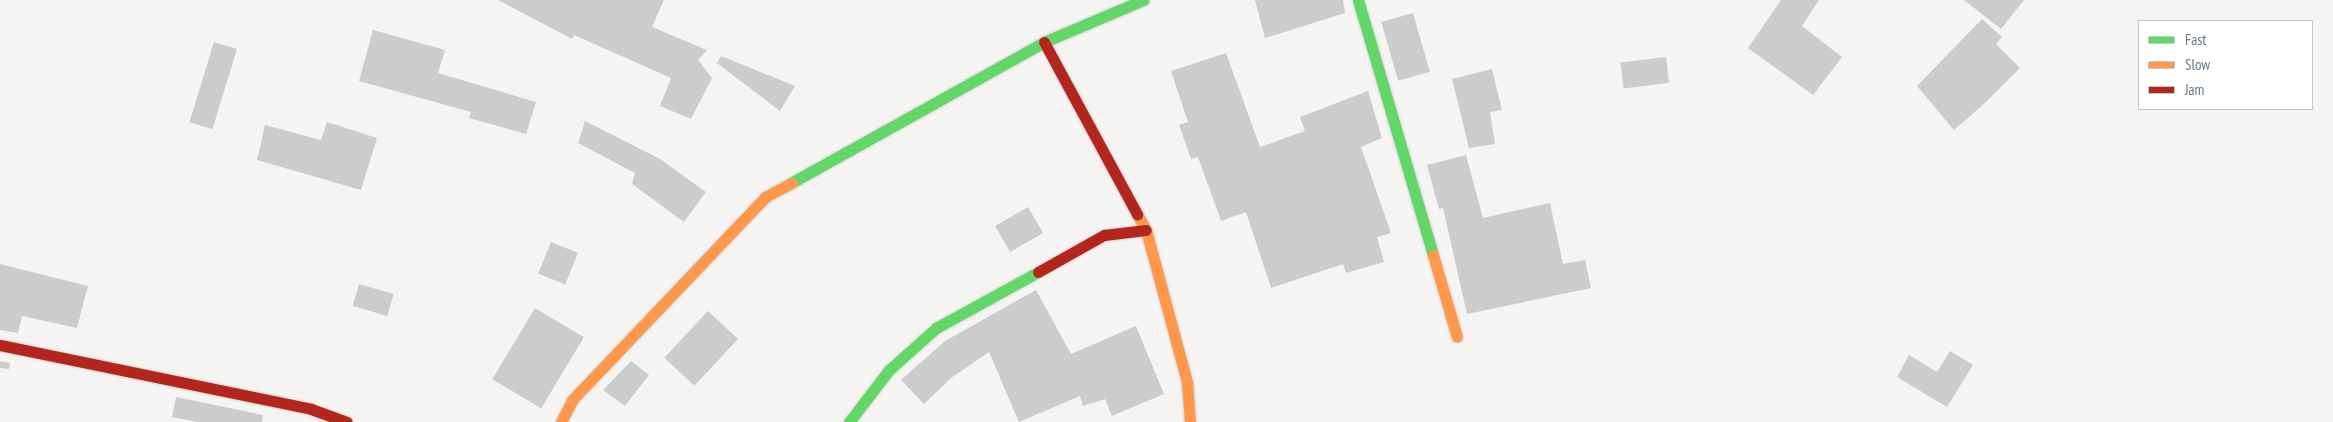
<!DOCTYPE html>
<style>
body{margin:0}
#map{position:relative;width:2333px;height:422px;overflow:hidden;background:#f5f4f3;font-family:"PT Sans Narrow",sans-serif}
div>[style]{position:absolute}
.building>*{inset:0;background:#cbcccc;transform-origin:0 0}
.roads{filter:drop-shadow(0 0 1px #d0d1d1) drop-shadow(0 0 1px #d0d1d1)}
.fast>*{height:11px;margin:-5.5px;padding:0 5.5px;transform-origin:5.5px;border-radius:5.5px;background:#63d668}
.slow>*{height:11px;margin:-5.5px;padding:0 5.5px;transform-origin:5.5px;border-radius:5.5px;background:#ff974d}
.jam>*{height:11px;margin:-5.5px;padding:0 5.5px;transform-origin:5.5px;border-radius:5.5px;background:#b3261e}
span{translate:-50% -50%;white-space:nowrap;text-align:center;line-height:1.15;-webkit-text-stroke:5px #fff;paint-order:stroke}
.legend{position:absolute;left:2138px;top:20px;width:175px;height:90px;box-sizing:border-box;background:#fff;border:1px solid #c2c9cd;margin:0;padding:6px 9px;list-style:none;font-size:15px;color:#667882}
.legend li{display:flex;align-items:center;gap:10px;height:25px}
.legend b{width:25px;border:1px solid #c2c9cd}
</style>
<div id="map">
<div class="building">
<i style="clip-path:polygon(498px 0,664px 0,652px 27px,707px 50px,698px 60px,712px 78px,691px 119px,660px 106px,671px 78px,574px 35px,572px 39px)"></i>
<i style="clip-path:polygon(1255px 0,1343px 0,1345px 13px,1265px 38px)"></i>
<i style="clip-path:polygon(1781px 0,1819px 0,1802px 26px,1842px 57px,1813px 95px,1748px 48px)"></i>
<i style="clip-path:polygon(1964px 0,2024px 0,2001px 29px)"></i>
<i style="left:1413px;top:13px;width:61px;height:33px;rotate:74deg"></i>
<i style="clip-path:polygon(1982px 19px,2002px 37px,1996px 44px,2020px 68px,1985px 103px,1954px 130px,1917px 86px)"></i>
<i style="clip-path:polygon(373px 30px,445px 50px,438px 73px,536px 102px,526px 134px,469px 118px,471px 112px,359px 81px)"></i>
<i style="left:214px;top:42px;width:24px;height:84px;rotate:17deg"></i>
<i style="clip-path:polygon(1226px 53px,1260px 147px,1305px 131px,1300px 117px,1368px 91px,1382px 138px,1361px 147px,1391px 233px,1377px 237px,1384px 262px,1346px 273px,1343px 264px,1271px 288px,1246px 212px,1221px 221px,1198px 157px,1191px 159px,1179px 125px,1188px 122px,1171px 71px)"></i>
<i style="clip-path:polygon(721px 56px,795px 86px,780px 111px,717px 63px)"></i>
<i style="left:1666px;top:57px;width:26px;height:46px;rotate:83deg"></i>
<i style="clip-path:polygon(1492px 69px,1502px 110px,1490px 112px,1495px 144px,1469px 148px,1452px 79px)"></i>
<i style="clip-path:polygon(585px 121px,660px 159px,706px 192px,684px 222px,632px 184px,635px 173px,578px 143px)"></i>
<i style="clip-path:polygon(327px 122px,377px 138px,361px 190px,257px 160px,265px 125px,321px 140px)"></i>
<i style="clip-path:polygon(1466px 155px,1483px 218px,1550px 203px,1563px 264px,1585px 260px,1591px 288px,1467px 314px,1443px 208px,1439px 209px,1427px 165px)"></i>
<i style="left:1028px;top:207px;width:30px;height:38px;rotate:60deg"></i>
<i style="left:551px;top:242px;width:29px;height:34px;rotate:22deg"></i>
<i style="clip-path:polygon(0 264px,88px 286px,77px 328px,22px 316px,18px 333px,0 330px)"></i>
<i style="left:359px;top:284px;width:36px;height:23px;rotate:16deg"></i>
<i style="clip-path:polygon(1036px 290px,1071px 354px,1136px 326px,1164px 394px,1112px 416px,1105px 399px,1083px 406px,1080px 396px,1019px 422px,989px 352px,951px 378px,924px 404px,901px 380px,945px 341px)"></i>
<i style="left:535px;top:308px;width:57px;height:83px;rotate:31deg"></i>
<i style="left:708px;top:311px;width:41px;height:64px;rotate:43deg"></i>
<i style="clip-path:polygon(1950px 351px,1973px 365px,1947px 407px,1897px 377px,1909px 355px,1937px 372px)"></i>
<i style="clip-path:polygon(0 361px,10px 363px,9px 369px,0 368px)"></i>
<i style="clip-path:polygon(631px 361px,649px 375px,625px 406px,603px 390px)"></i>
<i style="clip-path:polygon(176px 397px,263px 415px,262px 422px,198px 422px,172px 417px)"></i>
</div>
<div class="roads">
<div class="fast">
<i style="left:1358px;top:0;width:266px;rotate:73.6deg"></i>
<i style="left:791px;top:183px;width:290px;rotate:-29.1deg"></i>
<i style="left:1044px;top:42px;width:108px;rotate:-23deg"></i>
<i style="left:849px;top:422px;width:66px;rotate:-52.4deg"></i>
<i style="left:889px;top:370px;width:63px;rotate:-41.8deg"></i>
<i style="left:936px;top:328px;width:116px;rotate:-28.8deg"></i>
</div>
<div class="slow">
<i style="left:1137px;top:214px;width:18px;rotate:61deg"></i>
<i style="left:1146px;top:230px;width:157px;rotate:74.9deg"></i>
<i style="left:1187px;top:382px;width:40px;rotate:85.7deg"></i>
<i style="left:1433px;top:255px;width:85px;rotate:73.7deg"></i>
<i style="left:561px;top:422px;width:25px;rotate:-63deg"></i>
<i style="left:572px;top:400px;width:280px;rotate:-46.4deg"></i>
<i style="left:765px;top:197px;width:30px;rotate:-28deg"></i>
</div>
<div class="jam">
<i style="left:1044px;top:42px;width:196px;rotate:61.6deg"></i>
<i style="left:1038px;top:272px;width:76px;rotate:-29.3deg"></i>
<i style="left:1104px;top:235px;width:42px;rotate:-6.8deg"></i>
<i style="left:0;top:345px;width:318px;rotate:11.6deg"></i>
<i style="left:311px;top:409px;width:38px;rotate:20deg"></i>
</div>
</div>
<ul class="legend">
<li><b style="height:6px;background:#63d668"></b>Fast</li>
<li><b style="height:6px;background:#ff974d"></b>Slow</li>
<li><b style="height:6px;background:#b3261e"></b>Jam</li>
</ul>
</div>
